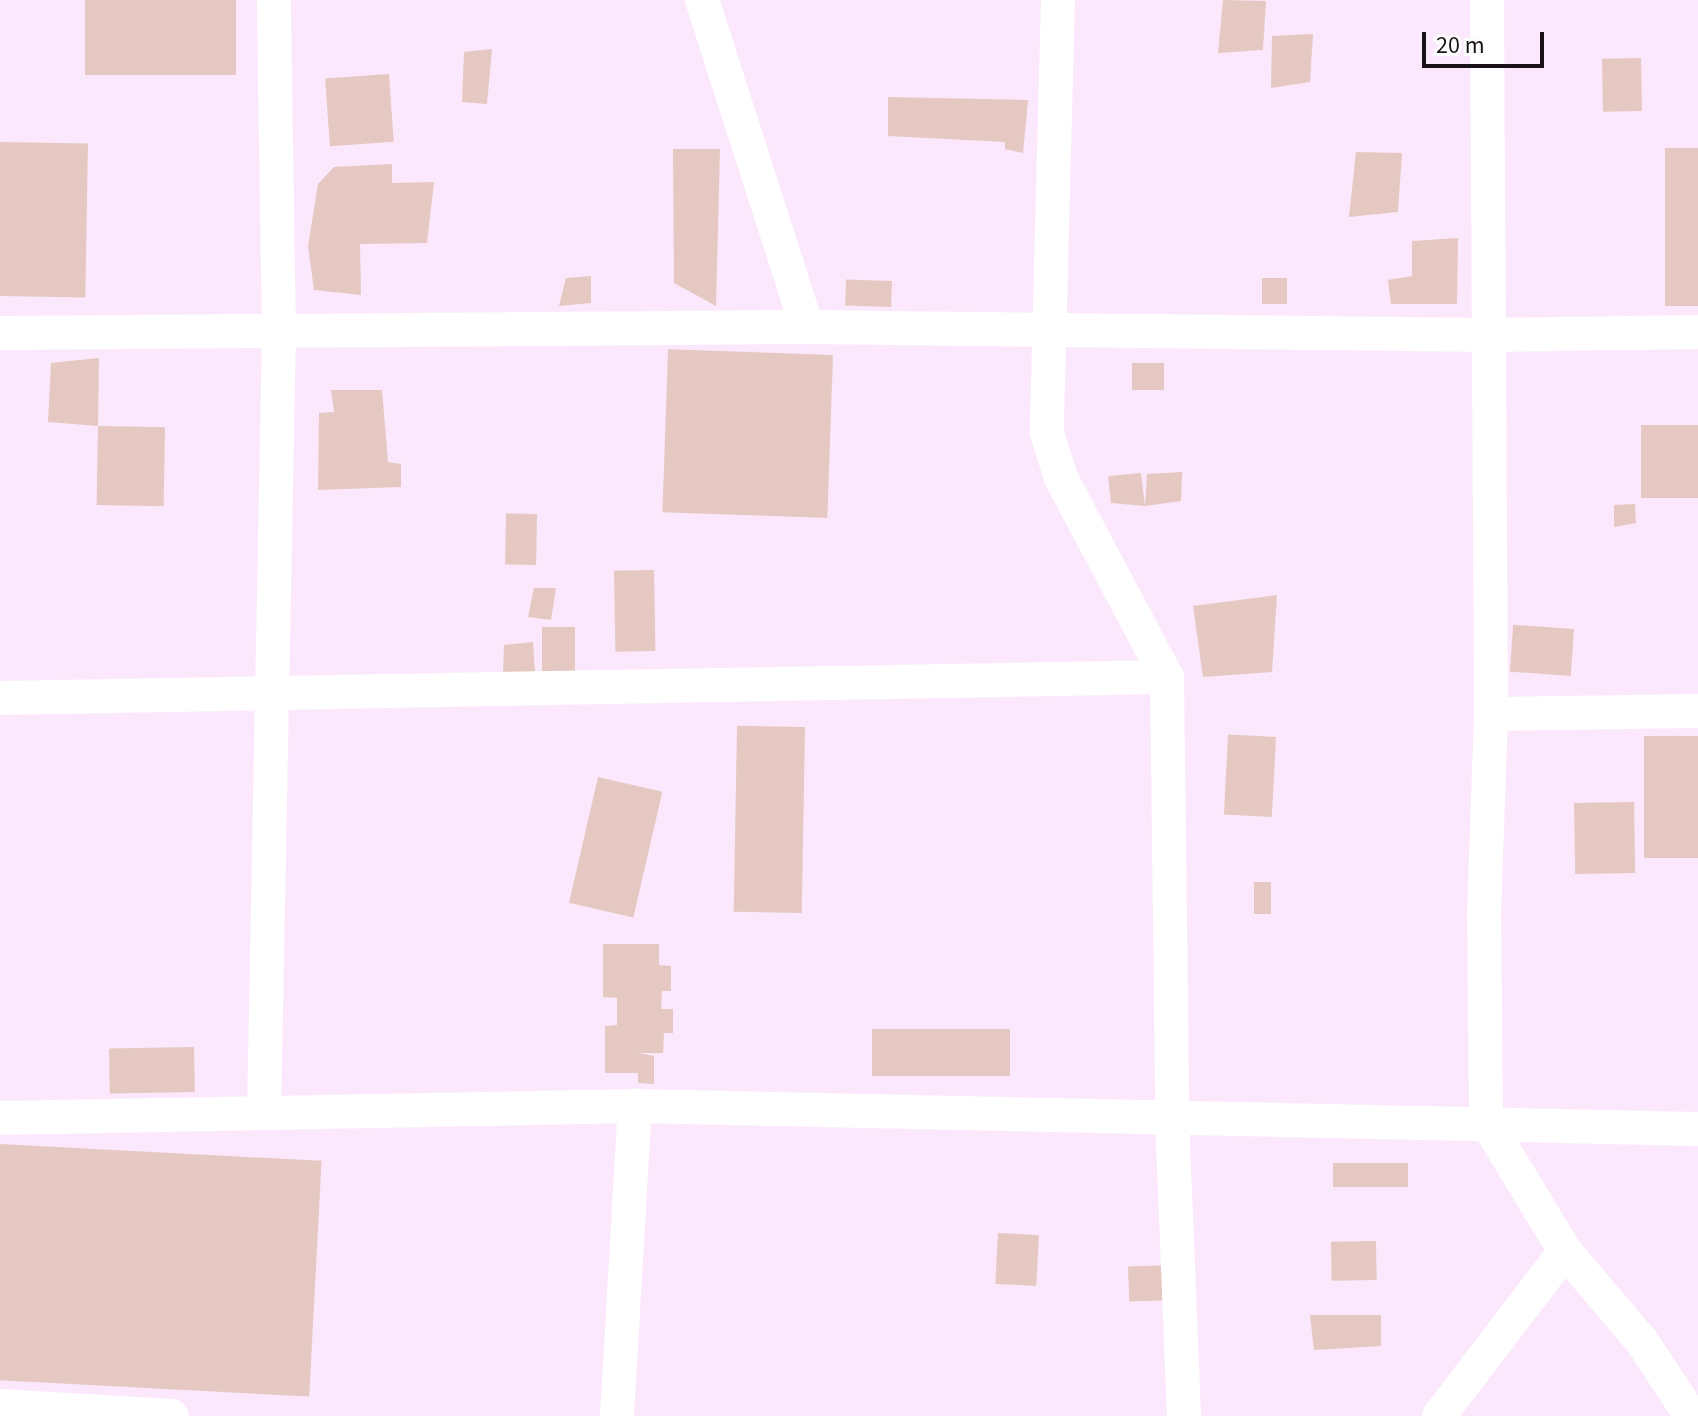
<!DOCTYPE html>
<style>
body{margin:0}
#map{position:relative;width:1698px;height:1416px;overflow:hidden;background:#fce8fc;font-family:"Source Sans 3",sans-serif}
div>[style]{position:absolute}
.building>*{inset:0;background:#e5c8c1;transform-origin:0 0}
.minor>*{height:34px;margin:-17px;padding:0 17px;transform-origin:17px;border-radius:17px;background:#fff}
span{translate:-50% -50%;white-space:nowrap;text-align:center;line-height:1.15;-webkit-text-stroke:6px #fcfcfc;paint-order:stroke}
.scale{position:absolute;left:1422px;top:32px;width:122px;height:36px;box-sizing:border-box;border:4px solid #191219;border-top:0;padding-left:10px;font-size:24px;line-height:28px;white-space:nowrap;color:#191219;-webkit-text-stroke:6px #fcfcfc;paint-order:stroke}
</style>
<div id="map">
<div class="building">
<i style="left:85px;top:0;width:151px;height:75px"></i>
<i style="clip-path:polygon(1223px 0,1266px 1px,1263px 50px,1218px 53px)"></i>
<i style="clip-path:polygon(1313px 34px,1310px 82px,1271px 88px,1272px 36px)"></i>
<i style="clip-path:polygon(492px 49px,487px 104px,462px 102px,464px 52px)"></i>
<i style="left:1641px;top:58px;width:53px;height:39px;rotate:89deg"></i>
<i style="left:389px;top:74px;width:68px;height:64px;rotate:86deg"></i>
<i style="clip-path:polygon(888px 97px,1028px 100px,1023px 153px,1005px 149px,1005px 142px,888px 136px)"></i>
<i style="left:0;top:142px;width:88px;height:154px;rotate:1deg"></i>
<i style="left:1698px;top:148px;width:158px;height:33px;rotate:90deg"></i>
<i style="clip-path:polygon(673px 149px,720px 149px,716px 306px,674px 283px)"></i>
<i style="clip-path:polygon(1356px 152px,1402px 153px,1398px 212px,1349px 217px)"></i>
<i style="clip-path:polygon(392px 164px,392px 183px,434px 182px,427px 243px,360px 244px,361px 295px,314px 290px,308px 246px,318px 184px,334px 167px)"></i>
<i style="clip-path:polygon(1458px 238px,1457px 304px,1391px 304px,1388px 280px,1412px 276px,1412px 241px)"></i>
<i style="clip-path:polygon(591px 276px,591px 303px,559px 306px,566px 278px)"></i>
<i style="left:1262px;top:278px;width:25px;height:26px"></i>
<i style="left:892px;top:281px;width:26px;height:46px;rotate:92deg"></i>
<i style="left:833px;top:355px;width:163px;height:165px;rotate:92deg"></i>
<i style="clip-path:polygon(99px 358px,98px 426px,48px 422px,51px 363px)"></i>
<i style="left:1164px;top:363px;width:27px;height:32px;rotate:90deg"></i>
<i style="clip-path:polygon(331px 390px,382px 390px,388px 462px,401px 464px,401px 487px,318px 490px,319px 413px,334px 412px)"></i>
<i style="left:1641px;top:425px;width:57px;height:73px"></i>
<i style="left:98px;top:426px;width:67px;height:79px;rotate:1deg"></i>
<i style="clip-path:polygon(1182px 472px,1181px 501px,1145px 506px,1111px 503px,1108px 476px,1141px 473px,1145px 506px,1147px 474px)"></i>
<i style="clip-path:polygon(1635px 504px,1636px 523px,1614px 527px,1614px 505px)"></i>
<i style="left:537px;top:514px;width:51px;height:31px;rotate:91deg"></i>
<i style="left:654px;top:570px;width:81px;height:40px;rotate:89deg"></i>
<i style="clip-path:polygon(534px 588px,556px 588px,551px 620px,528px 617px)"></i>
<i style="clip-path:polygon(1277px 595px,1272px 672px,1203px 677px,1193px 606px)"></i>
<i style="left:542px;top:627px;width:33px;height:45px"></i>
<i style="left:1574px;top:629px;width:47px;height:61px;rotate:94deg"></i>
<i style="clip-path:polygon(533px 642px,535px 672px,503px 673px,504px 645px)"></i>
<i style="left:805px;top:727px;width:186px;height:68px;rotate:91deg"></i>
<i style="left:1698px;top:736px;width:122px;height:54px;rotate:90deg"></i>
<i style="left:1276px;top:737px;width:80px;height:48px;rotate:93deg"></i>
<i style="left:598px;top:777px;width:66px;height:129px;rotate:13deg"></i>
<i style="left:1634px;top:802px;width:71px;height:60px;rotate:89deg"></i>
<i style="left:1254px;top:882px;width:17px;height:32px"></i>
<i style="clip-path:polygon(603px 944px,659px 944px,659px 965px,671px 966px,671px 991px,662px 991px,661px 1009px,673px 1009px,673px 1033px,664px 1033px,663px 1053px,639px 1053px,654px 1056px,654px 1084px,638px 1083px,638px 1073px,605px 1073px,605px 1026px,617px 1025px,617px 998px,603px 997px)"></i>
<i style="left:1010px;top:1029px;width:47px;height:138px;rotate:90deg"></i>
<i style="left:194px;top:1047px;width:45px;height:85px;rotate:89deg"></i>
<i style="left:0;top:1144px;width:322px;height:236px;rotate:3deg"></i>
<i style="left:1333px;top:1163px;width:75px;height:24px"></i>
<i style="left:998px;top:1233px;width:41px;height:51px;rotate:3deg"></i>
<i style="left:1376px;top:1241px;width:39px;height:45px;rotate:89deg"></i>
<i style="left:1174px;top:1265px;width:35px;height:46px;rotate:88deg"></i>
<i style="clip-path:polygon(1310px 1315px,1381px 1315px,1381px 1346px,1314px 1350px)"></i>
</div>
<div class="minor">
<i style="left:702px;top:0;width:343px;rotate:72.2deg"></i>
<i style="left:1058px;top:0;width:433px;rotate:91.5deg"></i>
<i style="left:1047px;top:433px;width:47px;rotate:72.7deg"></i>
<i style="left:1061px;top:478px;width:225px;rotate:62deg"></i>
<i style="left:1167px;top:677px;width:440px;rotate:89.3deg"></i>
<i style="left:1172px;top:1117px;width:299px;rotate:87.7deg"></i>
<i style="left:1487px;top:0;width:714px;rotate:89.68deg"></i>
<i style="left:1491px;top:714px;width:200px;rotate:92deg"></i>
<i style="left:1484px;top:914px;width:207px;rotate:89.4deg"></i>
<i style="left:1486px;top:1121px;width:152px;rotate:58.7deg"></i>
<i style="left:1565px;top:1251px;width:121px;rotate:49.7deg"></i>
<i style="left:1643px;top:1343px;width:87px;rotate:56.7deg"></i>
<i style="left:0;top:333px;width:807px;rotate:-0.43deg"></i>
<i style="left:807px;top:327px;width:684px;rotate:0.67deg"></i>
<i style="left:1491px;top:335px;width:207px;rotate:-0.8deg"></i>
<i style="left:0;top:698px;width:1167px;rotate:-1.03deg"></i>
<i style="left:1491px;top:714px;width:207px;rotate:-0.8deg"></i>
<i style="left:264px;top:1113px;width:780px;rotate:-88.9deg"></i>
<i style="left:279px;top:333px;width:333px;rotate:-90.9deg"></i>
<i style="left:0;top:1118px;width:635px;rotate:-1.08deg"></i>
<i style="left:635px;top:1106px;width:1063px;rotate:1.24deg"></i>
<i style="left:0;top:1406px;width:172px;rotate:3.3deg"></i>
<i style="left:617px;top:1416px;width:311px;rotate:-86.7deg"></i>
<i style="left:1439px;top:1416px;width:208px;rotate:-52.6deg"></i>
</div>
<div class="scale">20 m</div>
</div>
